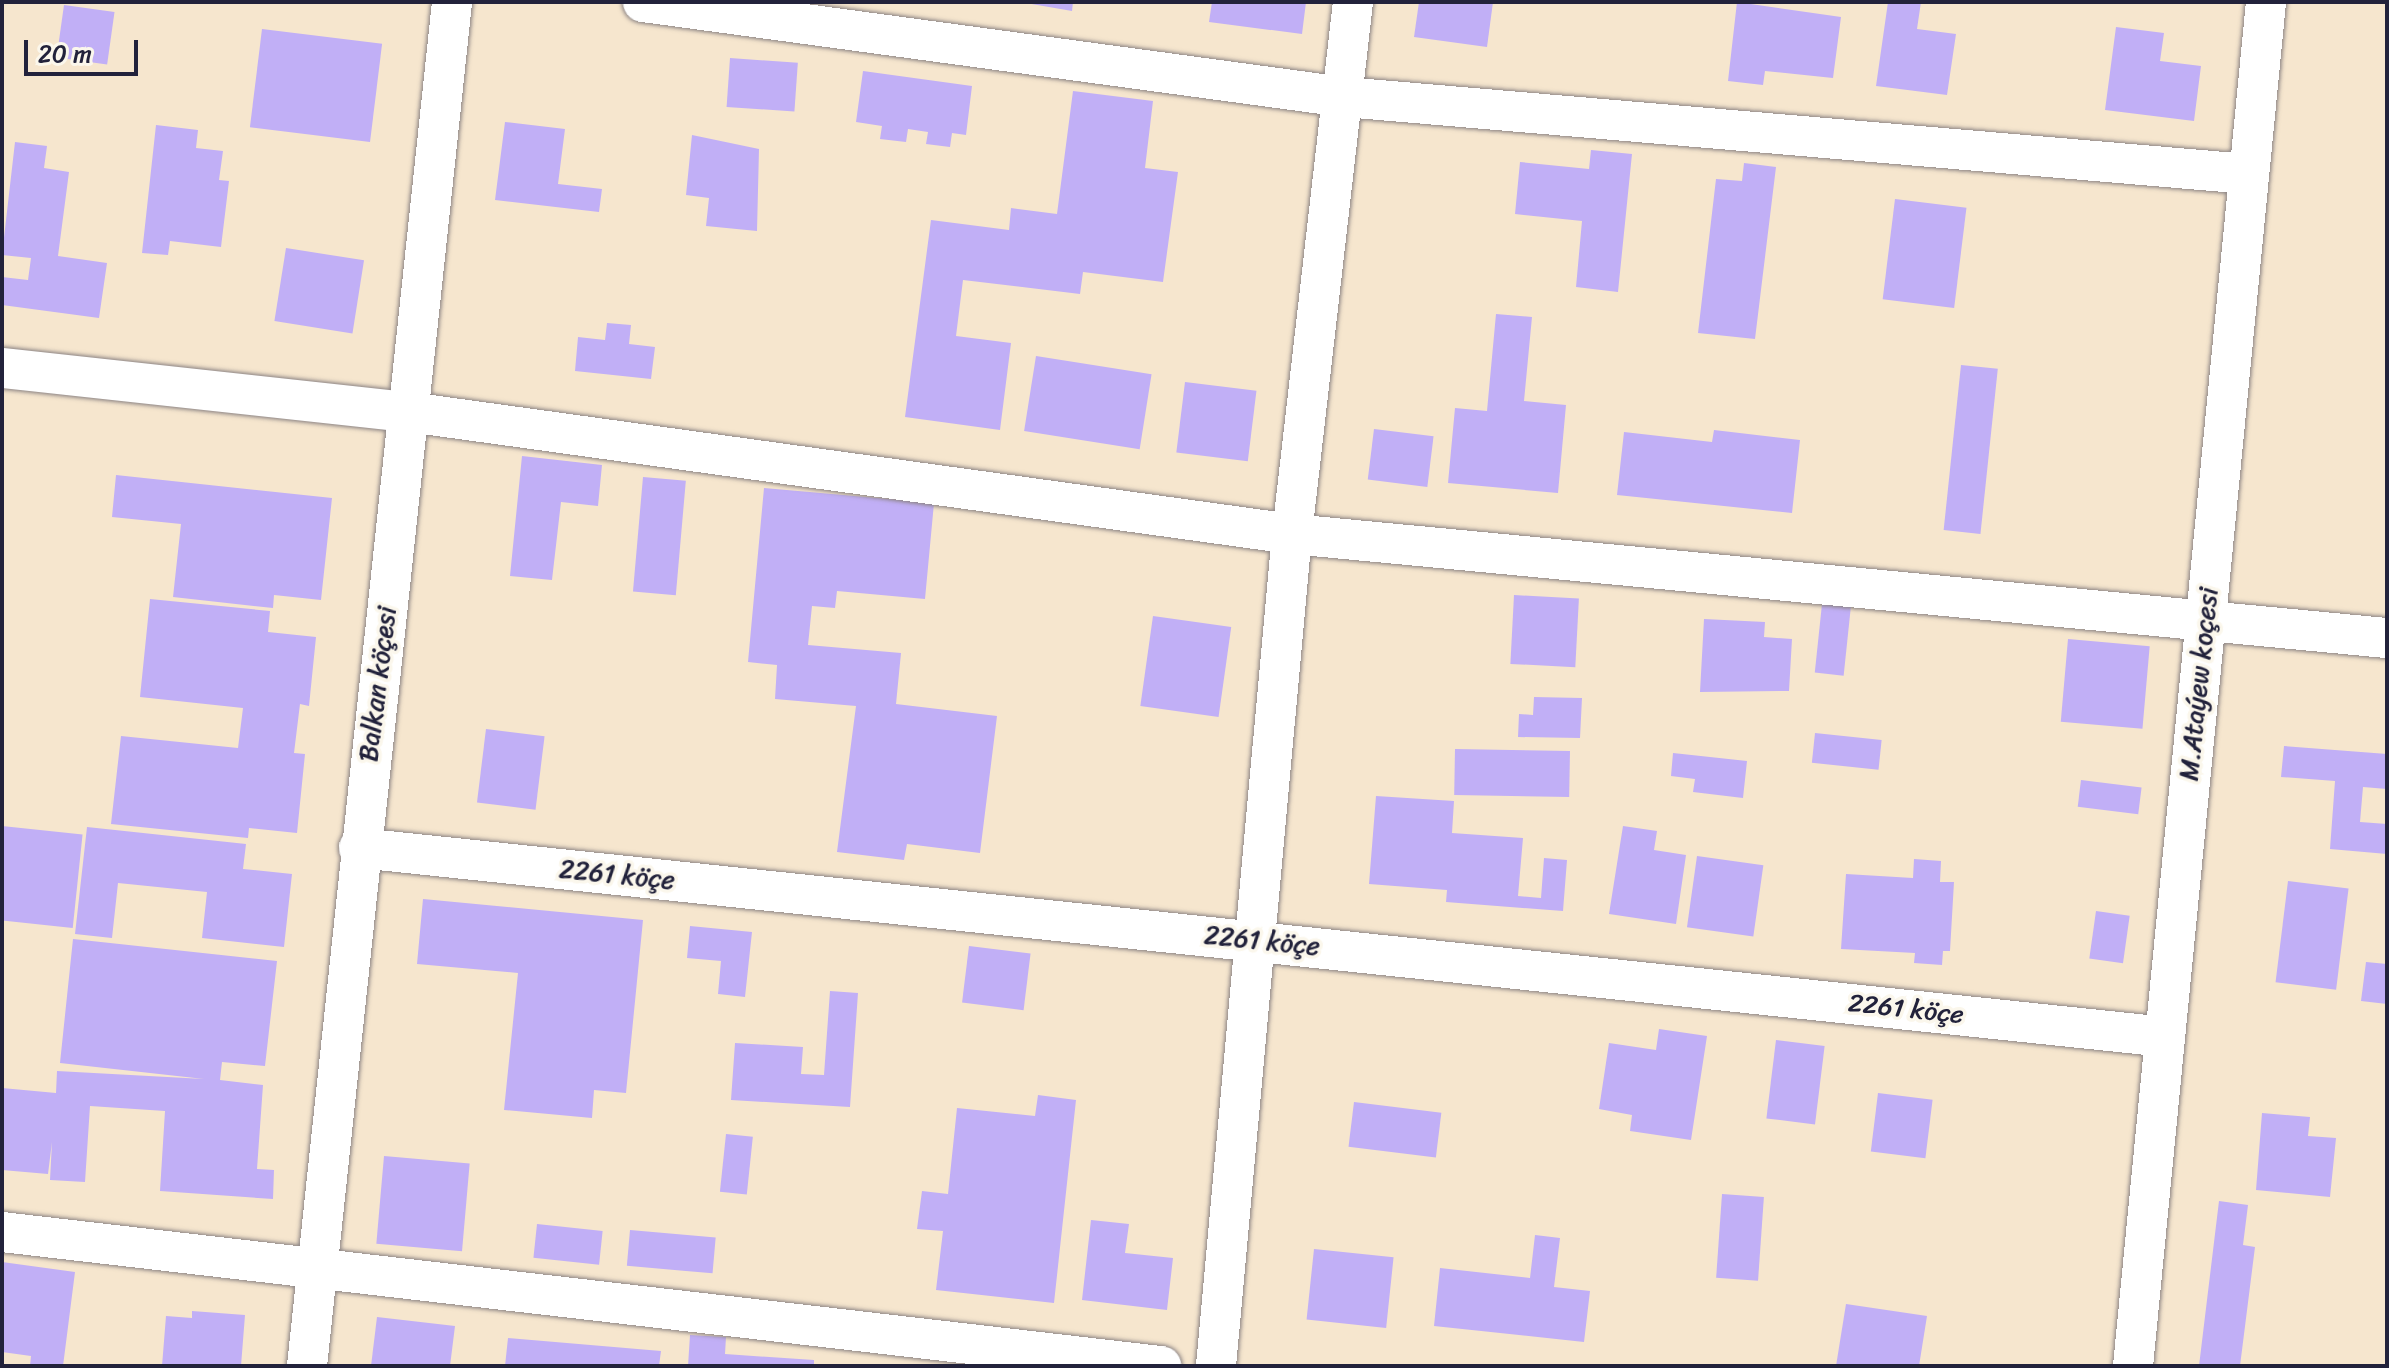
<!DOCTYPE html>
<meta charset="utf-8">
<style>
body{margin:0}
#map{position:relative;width:2389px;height:1368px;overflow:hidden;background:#f6e6ce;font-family:Sriracha,sans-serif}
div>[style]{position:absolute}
.building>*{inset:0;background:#c1aff6;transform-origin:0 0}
.roads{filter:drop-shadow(0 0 2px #8c8484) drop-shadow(0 0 2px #8c8484)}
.street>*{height:40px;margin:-20px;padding:0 20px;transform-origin:20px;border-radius:20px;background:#fff}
span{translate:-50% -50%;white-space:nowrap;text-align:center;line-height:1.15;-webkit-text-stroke:7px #fbf7ec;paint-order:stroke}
.street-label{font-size:26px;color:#22223b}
.frame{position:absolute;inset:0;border:4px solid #22223b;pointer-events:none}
.scale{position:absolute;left:24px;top:40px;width:114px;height:36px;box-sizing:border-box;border:4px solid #22223b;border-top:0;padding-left:10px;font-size:24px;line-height:28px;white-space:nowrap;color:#22223b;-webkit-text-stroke:6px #fbf7ec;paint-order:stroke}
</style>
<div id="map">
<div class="building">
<i style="clip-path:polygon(1020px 2px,1073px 2px,1072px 11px)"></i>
<i style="clip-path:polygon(1212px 2px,1306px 2px,1302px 34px,1209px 22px)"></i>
<i style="clip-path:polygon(1419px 2px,1493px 2px,1487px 47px,1414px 37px)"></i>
<i style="clip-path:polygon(1737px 2px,1841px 17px,1833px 78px,1765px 71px,1763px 85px,1728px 81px)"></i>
<i style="clip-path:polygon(1888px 2px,1921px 2px,1917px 29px,1956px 34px,1947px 95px,1876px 86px)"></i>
<i style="left:64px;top:5px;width:51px;height:53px;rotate:8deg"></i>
<i style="clip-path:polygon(2116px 27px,2164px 33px,2160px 61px,2201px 66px,2194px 121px,2105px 110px)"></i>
<i style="left:262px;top:29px;width:121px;height:99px;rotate:7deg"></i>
<i style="left:730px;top:58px;width:68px;height:49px;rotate:4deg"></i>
<i style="clip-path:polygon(863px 71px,972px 86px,966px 135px,952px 133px,950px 147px,926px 144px,928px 132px,908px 129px,906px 142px,880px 139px,882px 126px,856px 122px)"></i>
<i style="clip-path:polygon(1073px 91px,1153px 101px,1145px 168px,1178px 172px,1163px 282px,1083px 272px,1080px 294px,963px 280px,956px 336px,1011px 343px,1000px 430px,905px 417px,931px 220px,1009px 230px,1011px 208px,1057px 214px)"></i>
<i style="clip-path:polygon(505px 122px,565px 129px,558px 184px,602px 189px,599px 212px,495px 200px)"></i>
<i style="clip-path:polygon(156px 125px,198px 130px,196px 148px,223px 151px,219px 180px,229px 181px,221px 247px,170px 241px,168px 255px,142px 253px)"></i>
<i style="clip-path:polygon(692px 135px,759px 149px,757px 231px,706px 226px,709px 198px,686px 195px)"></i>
<i style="clip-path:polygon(15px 142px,47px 146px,44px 168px,69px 172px,58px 256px,107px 263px,99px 318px,2px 305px,2px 277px,28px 280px,31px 258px,2px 255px)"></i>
<i style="clip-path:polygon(1591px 150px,1632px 154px,1618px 292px,1576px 287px,1582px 221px,1515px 214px,1520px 162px,1589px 169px)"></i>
<i style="clip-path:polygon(1744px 163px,1776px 167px,1755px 339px,1698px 333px,1716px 179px,1742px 181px)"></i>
<i style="left:1895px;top:199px;width:72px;height:101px;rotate:7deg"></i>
<i style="left:286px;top:248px;width:79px;height:74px;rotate:9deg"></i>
<i style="clip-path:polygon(1496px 314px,1532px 317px,1524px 401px,1566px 405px,1558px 493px,1448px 483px,1455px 408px,1487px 411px)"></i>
<i style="clip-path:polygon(607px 323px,631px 325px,629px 344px,655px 347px,651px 379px,575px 371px,578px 337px,605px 340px)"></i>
<i style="left:1036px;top:356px;width:117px;height:76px;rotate:9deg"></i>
<i style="left:1961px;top:365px;width:37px;height:166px;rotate:6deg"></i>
<i style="left:1185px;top:382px;width:72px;height:71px;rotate:7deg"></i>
<i style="left:1374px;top:429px;width:60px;height:51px;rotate:7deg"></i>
<i style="clip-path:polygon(1714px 430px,1800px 440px,1792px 513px,1617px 495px,1624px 432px,1712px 442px)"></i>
<i style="clip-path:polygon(522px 456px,602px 465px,598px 506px,561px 502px,552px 580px,510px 576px)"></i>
<i style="clip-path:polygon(116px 475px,332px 498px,321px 600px,274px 595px,273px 608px,173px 597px,181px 524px,112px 517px)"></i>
<i style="left:643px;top:477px;width:43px;height:115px;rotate:5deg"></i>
<i style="clip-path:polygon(764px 488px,934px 503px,925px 599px,837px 591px,835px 608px,812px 606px,808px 645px,901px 653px,896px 704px,997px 716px,980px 853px,907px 844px,904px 860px,837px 852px,856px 706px,775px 699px,777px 665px,748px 662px)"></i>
<i style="left:1514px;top:595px;width:65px;height:69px;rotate:3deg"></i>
<i style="clip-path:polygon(150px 599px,270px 611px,268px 632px,316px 637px,309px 706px,300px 704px,294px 753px,305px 754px,297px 833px,249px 828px,248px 838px,111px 824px,121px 736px,238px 748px,243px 708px,140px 697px)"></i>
<i style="left:1822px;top:604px;width:29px;height:69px;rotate:6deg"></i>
<i style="left:1153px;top:616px;width:79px;height:91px;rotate:8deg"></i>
<i style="clip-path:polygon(1704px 619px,1765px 622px,1764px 637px,1792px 639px,1789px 691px,1700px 692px)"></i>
<i style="left:2068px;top:639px;width:82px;height:83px;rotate:5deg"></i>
<i style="clip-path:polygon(1534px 697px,1582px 698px,1580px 738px,1518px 737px,1519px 714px,1533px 715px)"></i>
<i style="left:486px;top:729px;width:59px;height:74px;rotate:7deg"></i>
<i style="left:1815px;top:733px;width:67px;height:30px;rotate:6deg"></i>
<i style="clip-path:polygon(2284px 746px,2387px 754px,2387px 789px,2363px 787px,2360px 822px,2387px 824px,2387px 854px,2330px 849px,2335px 781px,2281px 777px)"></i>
<i style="left:1455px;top:749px;width:115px;height:46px;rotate:1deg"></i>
<i style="clip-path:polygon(1673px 753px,1747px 761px,1743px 798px,1693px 792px,1695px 779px,1671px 776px)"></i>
<i style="left:2081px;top:780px;width:61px;height:27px;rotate:7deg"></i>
<i style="clip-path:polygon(1376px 796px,1454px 801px,1452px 833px,1523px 838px,1518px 896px,1541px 898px,1544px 858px,1567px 860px,1563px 911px,1446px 902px,1447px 890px,1369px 884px)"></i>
<i style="left:2px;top:826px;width:81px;height:94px;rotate:6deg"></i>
<i style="clip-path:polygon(1623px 826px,1657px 831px,1654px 850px,1686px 855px,1676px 924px,1609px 914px)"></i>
<i style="clip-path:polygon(87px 827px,246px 844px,243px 869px,292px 874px,284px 947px,202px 938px,207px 892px,118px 883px,112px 938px,75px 934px)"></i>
<i style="left:1697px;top:856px;width:67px;height:72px;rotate:8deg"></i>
<i style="clip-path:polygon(1914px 859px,1941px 861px,1940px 882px,1954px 882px,1950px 951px,1943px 951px,1942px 965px,1914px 963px,1915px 953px,1841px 949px,1846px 874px,1913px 878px)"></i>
<i style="left:2288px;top:881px;width:61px;height:102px;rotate:7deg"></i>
<i style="clip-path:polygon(423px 899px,643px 920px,626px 1093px,594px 1090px,592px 1118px,504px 1110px,518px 973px,417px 964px)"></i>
<i style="left:2096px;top:911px;width:34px;height:48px;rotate:8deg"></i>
<i style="clip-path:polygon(690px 926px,752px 932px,745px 997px,718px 994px,721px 961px,687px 958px)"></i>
<i style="clip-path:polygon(73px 939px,277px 961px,265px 1066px,222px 1062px,220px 1080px,263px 1085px,257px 1169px,274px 1170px,273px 1199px,160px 1191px,165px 1111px,90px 1106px,85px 1182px,50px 1180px,52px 1142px,48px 1174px,2px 1170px,2px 1088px,56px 1093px,57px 1071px,204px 1079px,60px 1063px)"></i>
<i style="left:969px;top:946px;width:62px;height:57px;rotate:7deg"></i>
<i style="clip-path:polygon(2366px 962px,2387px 964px,2387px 1004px,2361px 1001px)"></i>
<i style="clip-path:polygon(830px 991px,858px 993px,850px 1107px,731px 1100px,735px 1043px,803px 1047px,801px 1074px,824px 1075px)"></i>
<i style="clip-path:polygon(1659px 1029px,1707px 1036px,1691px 1140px,1630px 1131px,1632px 1115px,1599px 1109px,1609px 1043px,1656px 1050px)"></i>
<i style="left:1776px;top:1040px;width:49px;height:79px;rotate:7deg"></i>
<i style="left:1878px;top:1093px;width:55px;height:59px;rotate:7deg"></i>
<i style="clip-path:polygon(1038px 1095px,1076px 1100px,1054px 1303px,936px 1290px,943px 1231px,917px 1229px,922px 1191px,948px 1194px,957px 1108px,1035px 1116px)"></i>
<i style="left:1354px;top:1102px;width:88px;height:45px;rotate:7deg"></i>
<i style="clip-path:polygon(2262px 1113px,2310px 1117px,2308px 1136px,2336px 1138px,2330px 1197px,2256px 1190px)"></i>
<i style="left:726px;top:1134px;width:27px;height:58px;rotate:6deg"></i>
<i style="left:384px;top:1156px;width:86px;height:88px;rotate:5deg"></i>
<i style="left:1722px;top:1194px;width:42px;height:84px;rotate:4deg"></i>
<i style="clip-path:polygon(2219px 1201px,2248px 1205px,2243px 1245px,2255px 1247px,2240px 1366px,2199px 1366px)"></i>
<i style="clip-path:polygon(1091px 1220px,1129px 1224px,1125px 1253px,1173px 1258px,1167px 1310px,1082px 1300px)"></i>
<i style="left:537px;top:1224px;width:66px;height:34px;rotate:6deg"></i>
<i style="left:630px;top:1230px;width:86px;height:36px;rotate:5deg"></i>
<i style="clip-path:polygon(1535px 1235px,1560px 1238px,1554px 1287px,1590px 1291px,1584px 1342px,1434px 1326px,1440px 1268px,1530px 1278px)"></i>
<i style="left:1314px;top:1249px;width:80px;height:71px;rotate:6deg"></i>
<i style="clip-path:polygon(2px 1262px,75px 1272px,63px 1366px,30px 1366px,31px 1356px,2px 1352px)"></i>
<i style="clip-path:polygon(1846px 1304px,1927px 1316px,1919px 1366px,1836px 1366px)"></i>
<i style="clip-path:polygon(192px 1311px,245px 1315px,241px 1366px,162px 1366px,166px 1316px,192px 1318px)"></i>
<i style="clip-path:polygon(377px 1317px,455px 1326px,450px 1366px,371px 1366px)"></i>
<i style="clip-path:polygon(690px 1335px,726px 1337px,725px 1354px,814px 1360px,814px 1366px,688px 1366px)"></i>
<i style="clip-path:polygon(508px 1338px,661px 1351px,659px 1366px,505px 1366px)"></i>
</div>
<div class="roads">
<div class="street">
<i style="left:643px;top:2px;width:707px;rotate:7.72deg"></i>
<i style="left:1344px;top:97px;width:907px;rotate:4.87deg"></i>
<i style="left:2px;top:368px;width:409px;rotate:6.2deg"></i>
<i style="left:409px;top:412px;width:891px;rotate:7.87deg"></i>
<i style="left:1292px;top:534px;width:1100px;rotate:5.43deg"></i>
<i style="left:359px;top:848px;width:1816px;rotate:5.97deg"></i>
<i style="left:2px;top:1232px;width:1167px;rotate:6.6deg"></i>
<i style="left:307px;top:1366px;width:1372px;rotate:-83.93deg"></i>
<i style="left:1216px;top:1366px;width:835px;rotate:-84.78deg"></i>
<i style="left:1292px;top:534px;width:535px;rotate:-83.46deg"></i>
<i style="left:2133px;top:1366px;width:1370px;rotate:-84.43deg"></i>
</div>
</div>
<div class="street-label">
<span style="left:378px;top:684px;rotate:-83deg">Balkan köçesi</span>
<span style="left:2199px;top:684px;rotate:-84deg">M.Ataýew koçesi</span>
<span style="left:617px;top:875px;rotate:6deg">2261 köçe</span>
<span style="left:1262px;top:941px;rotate:6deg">2261 köçe</span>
<span style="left:1906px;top:1009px;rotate:6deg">2261 köçe</span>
</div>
<div class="frame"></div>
<div class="scale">20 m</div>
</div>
